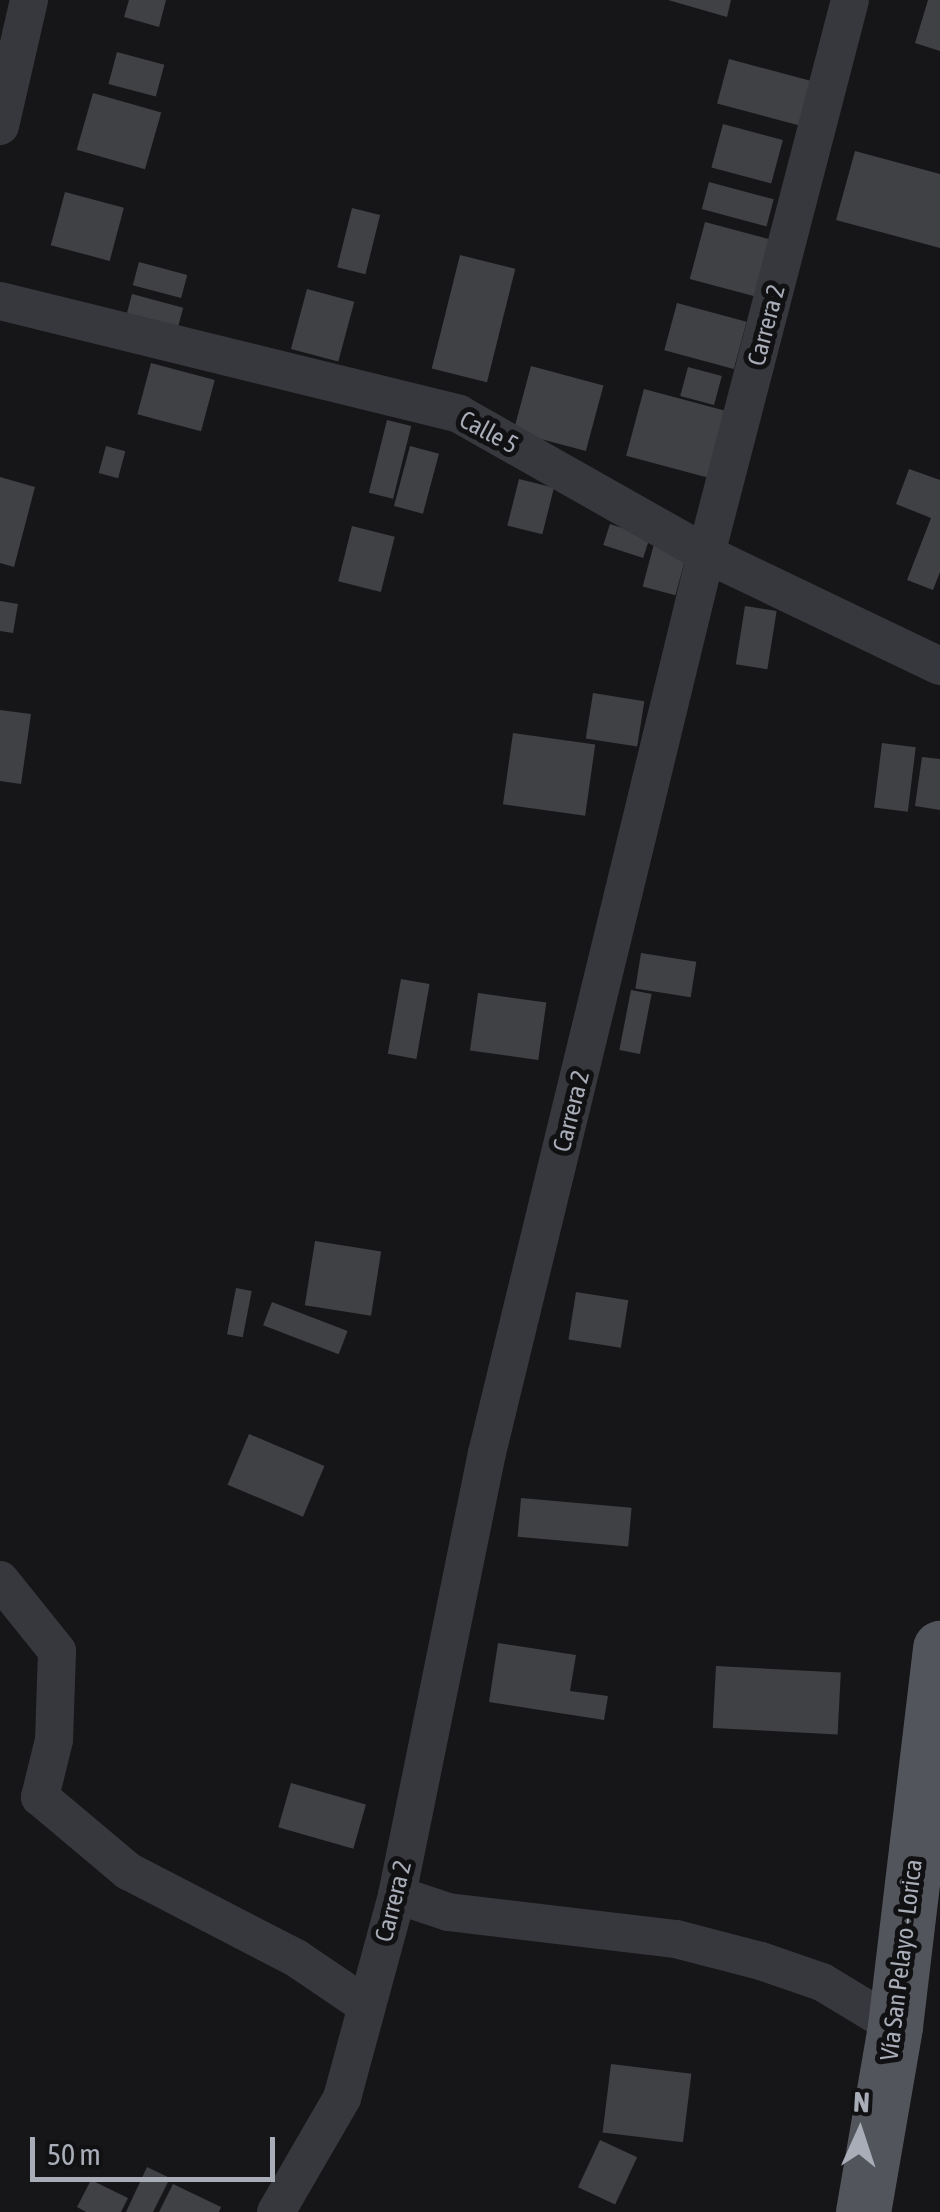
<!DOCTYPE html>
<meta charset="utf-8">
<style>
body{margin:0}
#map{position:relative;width:940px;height:2212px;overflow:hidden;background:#161618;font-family:"Asap Condensed",sans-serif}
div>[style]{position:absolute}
.building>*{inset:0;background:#404145;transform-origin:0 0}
.street>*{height:38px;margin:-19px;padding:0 19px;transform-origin:19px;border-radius:19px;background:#37383d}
.primary>*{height:55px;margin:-27.5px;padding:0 27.5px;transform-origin:27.5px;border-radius:27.5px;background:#53555c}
span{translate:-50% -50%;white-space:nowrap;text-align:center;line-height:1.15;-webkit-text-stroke:10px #111113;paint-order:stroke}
.street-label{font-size:25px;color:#a8adb8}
.north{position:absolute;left:810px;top:2082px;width:100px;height:100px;-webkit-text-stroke:8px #111113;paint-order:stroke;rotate:3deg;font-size:28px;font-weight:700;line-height:40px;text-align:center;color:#a8adb8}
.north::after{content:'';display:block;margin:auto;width:35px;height:45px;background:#a8adb8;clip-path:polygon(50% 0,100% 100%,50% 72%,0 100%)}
.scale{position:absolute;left:30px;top:2137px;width:245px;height:45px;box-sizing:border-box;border:5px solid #a8adb8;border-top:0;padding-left:12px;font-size:30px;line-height:35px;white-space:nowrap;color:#a8adb8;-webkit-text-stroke:8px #111113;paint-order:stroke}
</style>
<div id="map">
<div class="building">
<i style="clip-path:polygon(129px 0,166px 0,159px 27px,124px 17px)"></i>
<i style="clip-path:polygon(668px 0,731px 0,727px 17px)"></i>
<i style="clip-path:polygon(928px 0,940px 0,940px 51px,915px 43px)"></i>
<i style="left:117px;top:52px;width:49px;height:33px;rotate:15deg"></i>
<i style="left:729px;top:59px;width:92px;height:46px;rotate:15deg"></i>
<i style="left:93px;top:93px;width:71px;height:59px;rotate:16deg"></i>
<i style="left:723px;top:124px;width:62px;height:45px;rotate:15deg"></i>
<i style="clip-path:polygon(855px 151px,940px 174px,940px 248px,836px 220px)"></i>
<i style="left:709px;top:182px;width:67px;height:28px;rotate:15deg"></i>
<i style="left:65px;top:192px;width:61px;height:55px;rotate:15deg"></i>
<i style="left:352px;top:208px;width:29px;height:61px;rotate:14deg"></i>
<i style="left:705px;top:222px;width:70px;height:59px;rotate:15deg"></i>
<i style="left:460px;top:255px;width:57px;height:117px;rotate:14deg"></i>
<i style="left:139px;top:262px;width:50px;height:24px;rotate:15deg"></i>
<i style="left:307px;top:289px;width:49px;height:62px;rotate:15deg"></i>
<i style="left:132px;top:294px;width:53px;height:23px;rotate:15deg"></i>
<i style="left:677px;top:303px;width:72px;height:49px;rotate:15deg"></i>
<i style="left:151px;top:363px;width:66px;height:53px;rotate:15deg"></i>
<i style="left:531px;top:366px;width:75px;height:68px;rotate:15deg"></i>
<i style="left:688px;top:367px;width:35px;height:30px;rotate:15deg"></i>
<i style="left:644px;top:389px;width:91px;height:69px;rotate:15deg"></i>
<i style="left:387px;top:420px;width:25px;height:75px;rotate:14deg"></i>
<i style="left:106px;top:446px;width:20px;height:28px;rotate:15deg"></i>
<i style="left:410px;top:446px;width:30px;height:62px;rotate:15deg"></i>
<i style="clip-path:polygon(909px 469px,940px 480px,940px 572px,933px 590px,907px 580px,931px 518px,896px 504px)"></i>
<i style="clip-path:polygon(0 477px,35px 487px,14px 567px,0 563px)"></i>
<i style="left:519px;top:479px;width:36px;height:48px;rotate:14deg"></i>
<i style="left:610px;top:524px;width:42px;height:22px;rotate:18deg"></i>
<i style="left:352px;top:526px;width:44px;height:57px;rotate:14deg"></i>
<i style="left:654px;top:544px;width:34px;height:44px;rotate:15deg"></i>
<i style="clip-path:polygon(0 601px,18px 604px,13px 633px,0 631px)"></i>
<i style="left:745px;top:606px;width:32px;height:59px;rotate:9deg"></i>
<i style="left:593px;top:693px;width:52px;height:46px;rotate:9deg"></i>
<i style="clip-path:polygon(0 710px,31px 714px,21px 784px,0 781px)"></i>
<i style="left:513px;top:733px;width:83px;height:72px;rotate:8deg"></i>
<i style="left:882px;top:743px;width:34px;height:65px;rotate:7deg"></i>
<i style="clip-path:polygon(922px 757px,940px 759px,940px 810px,915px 806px)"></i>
<i style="left:641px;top:953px;width:56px;height:36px;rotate:9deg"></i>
<i style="left:401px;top:979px;width:29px;height:76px;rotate:10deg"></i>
<i style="left:631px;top:990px;width:21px;height:61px;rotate:11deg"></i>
<i style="left:478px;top:993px;width:69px;height:58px;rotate:8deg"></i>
<i style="left:315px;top:1241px;width:67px;height:65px;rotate:9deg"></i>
<i style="left:236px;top:1288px;width:16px;height:47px;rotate:11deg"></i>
<i style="left:576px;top:1292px;width:53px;height:48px;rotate:9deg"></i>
<i style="left:272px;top:1302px;width:81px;height:25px;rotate:21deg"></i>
<i style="left:249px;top:1434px;width:82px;height:55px;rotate:23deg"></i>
<i style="left:521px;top:1498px;width:111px;height:39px;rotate:5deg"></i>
<i style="clip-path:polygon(498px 1643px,576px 1655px,570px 1691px,608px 1696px,604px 1720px,489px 1702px)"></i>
<i style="left:716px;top:1666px;width:125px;height:62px;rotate:3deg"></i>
<i style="left:291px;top:1783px;width:78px;height:46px;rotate:16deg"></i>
<i style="left:611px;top:2064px;width:81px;height:69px;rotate:7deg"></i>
<i style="left:600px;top:2140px;width:41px;height:52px;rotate:25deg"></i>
<i style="clip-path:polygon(147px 2167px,170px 2178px,153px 2212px,126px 2212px)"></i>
<i style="clip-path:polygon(91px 2180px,128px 2198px,121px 2212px,86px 2212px,77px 2207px)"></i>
<i style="clip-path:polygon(173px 2184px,221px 2207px,219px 2212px,159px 2212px)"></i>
</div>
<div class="street">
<i style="left:0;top:126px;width:129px;rotate:-77deg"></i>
<i style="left:0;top:301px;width:473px;rotate:13.8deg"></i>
<i style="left:459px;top:414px;width:284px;rotate:29.5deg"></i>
<i style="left:706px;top:554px;width:259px;rotate:25.6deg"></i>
<i style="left:0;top:1580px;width:91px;rotate:51.2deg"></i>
<i style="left:57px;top:1651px;width:89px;rotate:91.9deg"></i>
<i style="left:54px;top:1740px;width:59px;rotate:103.8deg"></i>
<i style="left:40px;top:1797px;width:115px;rotate:40.1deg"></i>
<i style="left:128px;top:1871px;width:189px;rotate:27.4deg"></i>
<i style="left:296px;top:1958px;width:82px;rotate:34.1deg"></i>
<i style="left:397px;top:1895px;width:54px;rotate:18.4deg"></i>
<i style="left:448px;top:1912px;width:230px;rotate:6.8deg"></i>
<i style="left:676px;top:1939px;width:88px;rotate:14.5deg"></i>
<i style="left:761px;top:1961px;width:65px;rotate:19deg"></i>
<i style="left:822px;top:1982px;width:85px;rotate:31.1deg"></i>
<i style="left:276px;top:2212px;width:132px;rotate:-59.9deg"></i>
<i style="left:342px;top:2098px;width:210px;rotate:-74.8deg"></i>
<i style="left:397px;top:1895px;width:451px;rotate:-78.5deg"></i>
<i style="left:487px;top:1453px;width:925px;rotate:-76.31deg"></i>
<i style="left:706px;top:554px;width:572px;rotate:-75.43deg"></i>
</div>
<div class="primary">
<i style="left:863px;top:2212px;width:189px;rotate:-80.2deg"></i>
<i style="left:895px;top:2026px;width:381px;rotate:-83.2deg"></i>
</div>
<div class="street-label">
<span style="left:766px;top:325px;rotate:-75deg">Carrera 2</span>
<span style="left:489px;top:432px;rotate:28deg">Calle 5</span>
<span style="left:571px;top:1111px;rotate:-76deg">Carrera 2</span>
<span style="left:393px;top:1901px;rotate:-76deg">Carrera 2</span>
<span style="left:901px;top:1960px;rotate:-83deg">Vía San Pelayo - Lorica</span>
</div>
<div class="north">N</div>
<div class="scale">50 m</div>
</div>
